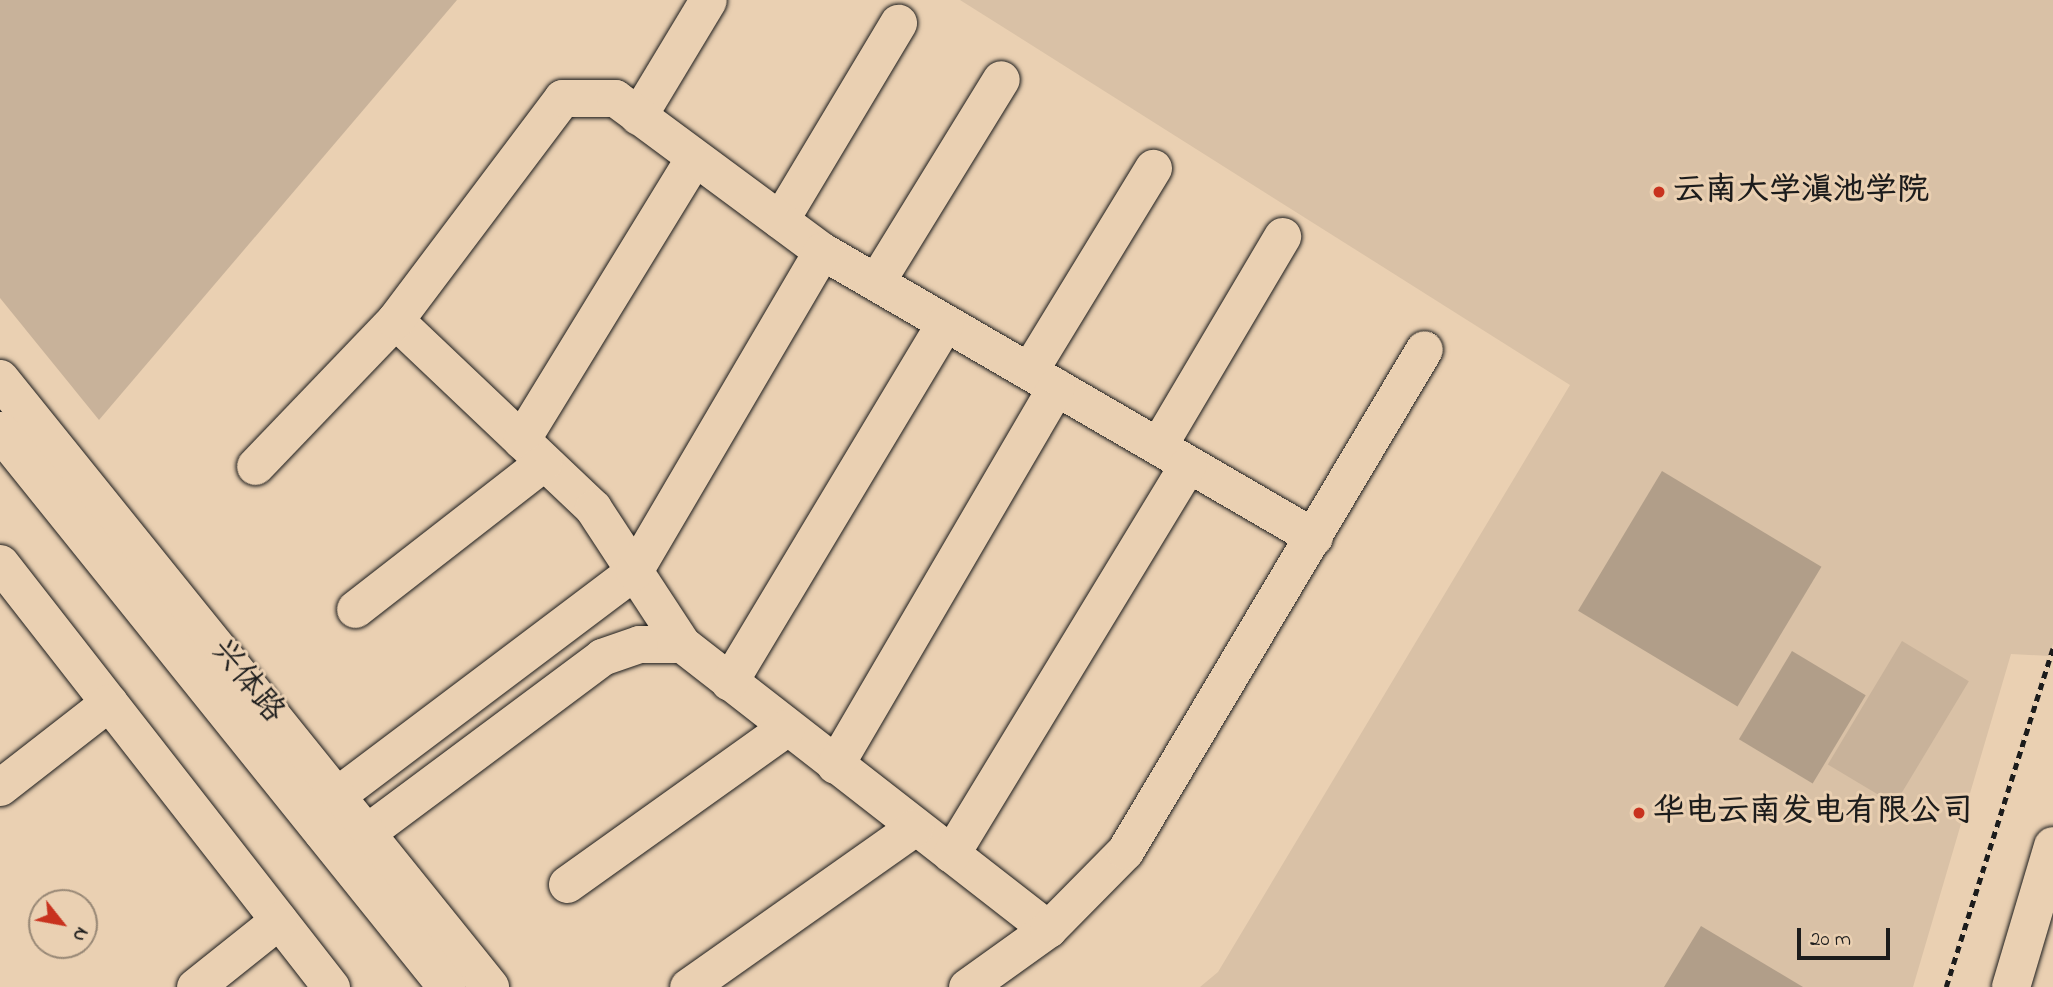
<!DOCTYPE html>
<meta charset="utf-8">
<style>
body{margin:0}
#map{position:relative;width:2053px;height:987px;overflow:hidden;background:#ead0b2;font-family:"Indie Flower","LXGW WenKai TC",sans-serif}
div>[style]{position:absolute}
.built>*{inset:0;background:#d9c1a6}
.green>*{inset:0;background:#c8b29a;transform-origin:0 0}
.building>*{inset:0;background:#b19e89;transform-origin:0 0}
.path>*{height:4.5px;margin-top:-2.25px;transform-origin:0;background:repeating-linear-gradient(90deg,#1c1c1c 0 7px,transparent 0 12px)}
.roads{filter:drop-shadow(0 0 2px #1c1c1c) drop-shadow(0 0 2px #1c1c1c)}
.minor>*{height:37px;margin:-18.5px;padding:0 18.5px;transform-origin:18.5px;border-radius:18.5px;background:#ead0b2}
.tertiary>*{height:38px;margin:-19px;padding:0 19px;transform-origin:19px;border-radius:19px;background:#ead0b2}
.secondary>*{height:38px;margin:-19px;padding:0 19px;transform-origin:19px;border-radius:19px;background:#ead0b2}
.dots>*{width:19px;height:19px;translate:-50% -50%;box-sizing:border-box;border:4px solid #ead0b2;border-radius:50%}
span{translate:-50% -50%;white-space:nowrap;text-align:center;line-height:1.15;-webkit-text-stroke:6px #ead0b2;paint-order:stroke}
.poi-label{font-size:32px;color:#1c1c1c;font-weight:700}
.left{translate:0 -50%;text-align:left}
.street-label{font-size:32px;color:#1c1c1c}
.north{position:absolute;left:28px;top:889px;width:70px;height:70px;box-sizing:border-box;background:#ead0b2;border:2px solid #988876;border-radius:50%;rotate:121deg;font-size:19px;font-weight:700;line-height:28px;text-align:center;color:#1c1c1c}
.north::after{content:'';display:block;margin:auto;width:24px;height:32px;background:#c8321e;clip-path:polygon(50% 0,100% 100%,50% 72%,0 100%)}
.scale{position:absolute;left:1797px;top:928px;width:93px;height:32px;box-sizing:border-box;border:4px solid #1c1c1c;border-top:0;padding-left:9px;font-size:21px;line-height:24px;white-space:nowrap;color:#1c1c1c;-webkit-text-stroke:5px #ead0b2;paint-order:stroke}
</style>
<div id="map">
<div class="built">
<i style="clip-path:polygon(960px 0,2053px 0,2053px 644px,2049px 656px,2011px 654px,1913px 987px,1200px 987px,1218px 972px,1570px 385px)"></i>
</div>
<div class="green">
<i style="clip-path:polygon(0 0,457px 0,99px 420px,0 298px)"></i>
<i style="left:1902px;top:641px;width:78px;height:144px;rotate:31deg"></i>
</div>
<div class="building">
<i style="left:1662px;top:471px;width:186px;height:163px;rotate:31deg"></i>
<i style="left:1792px;top:651px;width:86px;height:103px;rotate:31deg"></i>
<i style="clip-path:polygon(1701px 926px,1803px 987px,1664px 987px)"></i>
</div>
<div class="path">
<i style="left:1946px;top:987px;width:355px;rotate:-72.5deg"></i>
</div>
<div class="roads">
<div class="minor">
<i style="left:638px;top:116px;width:135px;rotate:-58.9deg"></i>
<i style="left:780px;top:220px;width:230px;rotate:-59.1deg"></i>
<i style="left:876px;top:282px;width:238px;rotate:-58.4deg"></i>
<i style="left:395px;top:320px;width:273px;rotate:43.5deg"></i>
<i style="left:593px;top:508px;width:163px;rotate:56.8deg"></i>
<i style="left:682px;top:644px;width:464px;rotate:37.9deg"></i>
<i style="left:1029px;top:371px;width:238px;rotate:-58.6deg"></i>
<i style="left:521px;top:440px;width:331px;rotate:-58.5deg"></i>
<i style="left:1158px;top:446px;width:244px;rotate:-59.4deg"></i>
<i style="left:255px;top:466px;width:202px;rotate:-46.2deg"></i>
<i style="left:395px;top:320px;width:278px;rotate:-53deg"></i>
<i style="left:562px;top:98px;width:53px"></i>
<i style="left:615px;top:98px;width:257px;rotate:36.5deg"></i>
<i style="left:822px;top:251px;width:569px;rotate:30.17deg"></i>
<i style="left:0;top:563px;width:538px;rotate:52.02deg"></i>
<i style="left:355px;top:609px;width:239px;rotate:-37.9deg"></i>
<i style="left:682px;top:644px;width:43px;rotate:180deg"></i>
<i style="left:639px;top:644px;width:39px;rotate:161deg"></i>
<i style="left:602px;top:657px;width:293px;rotate:143.3deg"></i>
<i style="left:367px;top:832px;width:45px;rotate:180deg"></i>
<i style="left:322px;top:832px;width:40px;rotate:-68deg"></i>
<i style="left:337px;top:795px;width:372px;rotate:-37deg"></i>
<i style="left:634px;top:571px;width:371px;rotate:-59.6deg"></i>
<i style="left:729px;top:682px;width:419px;rotate:-59deg"></i>
<i style="left:835px;top:765px;width:438px;rotate:-59.7deg"></i>
<i style="left:0;top:787px;width:138px;rotate:-37.9deg"></i>
<i style="left:951px;top:854px;width:456px;rotate:-58.7deg"></i>
<i style="left:567px;top:884px;width:269px;rotate:-35.5deg"></i>
<i style="left:195px;top:987px;width:107px;rotate:-38.6deg"></i>
<i style="left:688px;top:987px;width:278px;rotate:-35.2deg"></i>
<i style="left:967px;top:987px;width:100px;rotate:-35.6deg"></i>
<i style="left:1048px;top:929px;width:110px;rotate:-45.4deg"></i>
<i style="left:1125px;top:851px;width:584px;rotate:-59.22deg"></i>
</div>
<div class="tertiary">
<i style="left:0;top:379px;width:781px;rotate:51.13deg"></i>
<i style="left:0;top:431px;width:713px;rotate:51.2deg"></i>
</div>
<div class="secondary">
<i style="left:2011px;top:987px;width:147px;rotate:-73.4deg"></i>
</div>
</div>
<div class="dots">
<i style="left:1659px;top:192px;background:#c8321e"></i>
<i style="left:1639px;top:813px;background:#c8321e"></i>
</div>
<div class="poi-label">
<span class="left" style="left:1673px;top:192px">云南大学滇池学院</span>
<span class="left" style="left:1653px;top:813px">华电云南发电有限公司</span>
</div>
<div class="street-label">
<span style="left:246px;top:682px;rotate:51deg">兴体路</span>
</div>
<div class="north">N</div>
<div class="scale">20 m</div>
</div>
